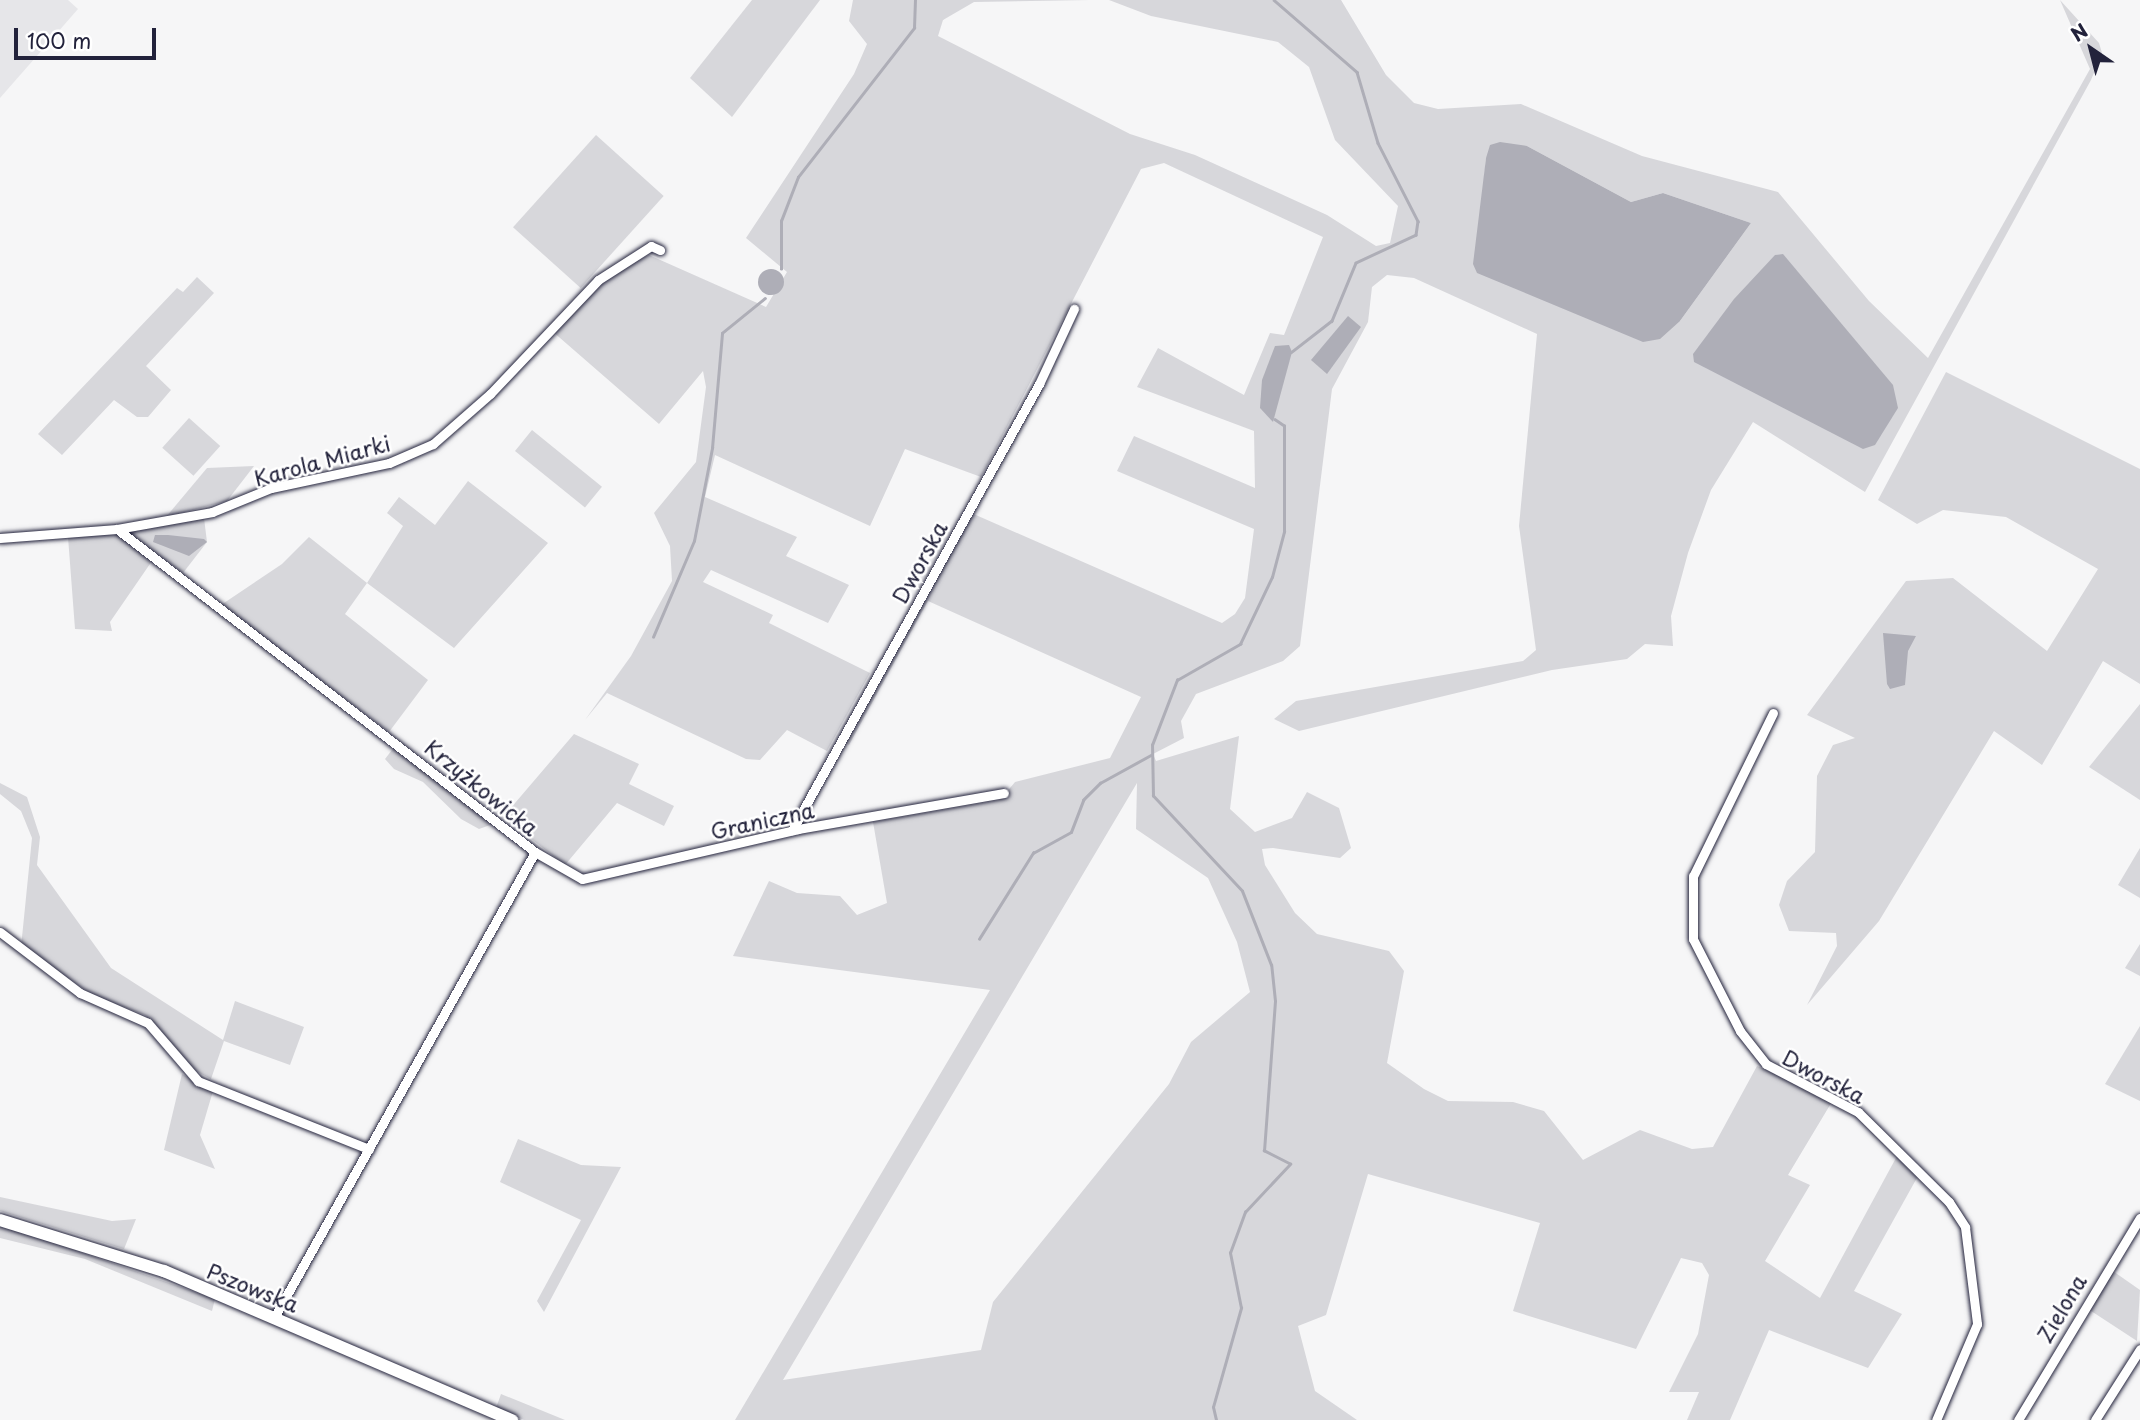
<!DOCTYPE html>
<meta charset="utf-8">
<style>
body{margin:0}
#map{position:relative;width:2140px;height:1420px;overflow:hidden;background:#f6f6f7;font-family:"Playpen Sans",sans-serif}
div>[style]{position:absolute}
.built>*{inset:0;background:#e6e6e9}
.green>*{inset:0;background:#d7d7db;transform-origin:0 0}
.water>*{inset:0;background:#aeaeb7}
.round{border-radius:50%}
.stream>*{height:2.5px;margin:-1.25px;padding:0 1.25px;transform-origin:1.25px;border-radius:1.25px;background:#aeaeb7}
.roads{filter:drop-shadow(0 0 2px #22223b) drop-shadow(0 0 2px #22223b)}
.minor>*{height:9px;margin:-4.5px;padding:0 4.5px;transform-origin:4.5px;border-radius:4.5px;background:#fff}
.secondary>*{height:12px;margin:-6px;padding:0 6px;transform-origin:6px;border-radius:6px;background:#fff}
span{translate:-50% -50%;white-space:nowrap;text-align:center;line-height:1.15;-webkit-text-stroke:5px #fff;paint-order:stroke}
.street-label{font-size:21px;color:#22223b}
.north{position:absolute;left:2056px;top:14px;width:70px;height:70px;-webkit-text-stroke:5px #fff;paint-order:stroke;rotate:325deg;font-size:19px;font-weight:700;line-height:28px;text-align:center;color:#22223b}
.north::after{content:'';display:block;margin:auto;width:24px;height:32px;background:#22223b;clip-path:polygon(50% 0,100% 100%,50% 72%,0 100%)}
.scale{position:absolute;left:14px;top:28px;width:142px;height:32px;box-sizing:border-box;border:4px solid #22223b;border-top:0;padding-left:9px;font-size:21px;line-height:24px;white-space:nowrap;color:#22223b;-webkit-text-stroke:5px #fff;paint-order:stroke}
</style>
<div id="map">
<div class="built">
<i style="clip-path:polygon(0 0,68px 0,78px 9px,0 98px)"></i>
</div>
<div class="green">
<i style="clip-path:polygon(752px 0,820px 0,732px 117px,690px 78px)"></i>
<i style="clip-path:polygon(evenodd,853px 0,1090px 0,974px 2px,943px 20px,938px 36px,1130px 134px,1195px 155px,1327px 215px,1376px 246px,1390px 243px,1398px 206px,1335px 140px,1309px 67px,1278px 42px,1151px 16px,1109px 0,1341px 0,1386px 75px,1414px 103px,1438px 109px,1521px 104px,1642px 156px,1778px 192px,1869px 301px,1928px 358px,2090px 69px,2060px 0,2099px 43px,2102px 53px,2091px 80px,1865px 492px,1753px 422px,1711px 490px,1688px 553px,1671px 616px,1673px 646px,1645px 644px,1627px 659px,1552px 670px,1299px 731px,1274px 719px,1296px 701px,1523px 661px,1536px 650px,1519px 526px,1537px 334px,1414px 278px,1387px 275px,1372px 287px,1368px 322px,1332px 389px,1300px 646px,1283px 661px,1196px 694px,1181px 721px,1184px 738px,1153px 754px,1156px 761px,1239px 736px,1230px 809px,1255px 832px,1292px 818px,1307px 792px,1339px 808px,1351px 848px,1340px 858px,1273px 848px,1262px 849px,1265px 865px,1295px 913px,1317px 934px,1389px 951px,1404px 971px,1387px 1063px,1424px 1089px,1448px 1101px,1513px 1102px,1544px 1111px,1583px 1160px,1640px 1130px,1692px 1149px,1713px 1147px,1757px 1066px,1833px 1100px,1788px 1175px,1810px 1185px,1765px 1261px,1820px 1298px,1897px 1156px,1918px 1176px,1854px 1291px,1902px 1314px,1868px 1368px,1769px 1330px,1730px 1420px,1687px 1420px,1699px 1392px,1669px 1392px,1698px 1334px,1709px 1275px,1702px 1263px,1681px 1258px,1636px 1349px,1513px 1311px,1540px 1223px,1368px 1174px,1326px 1315px,1298px 1326px,1315px 1391px,1357px 1420px,735px 1420px,990px 990px,733px 956px,769px 881px,797px 893px,840px 896px,857px 915px,887px 903px,873px 822px,1000px 800px,1015px 782px,1110px 758px,1141px 697px,928px 601px,849px 745px,843px 742px,969px 512px,1222px 623px,1235px 614px,1245px 598px,1254px 529px,1117px 471px,1134px 436px,1255px 488px,1254px 431px,1137px 387px,1158px 348px,1244px 395px,1270px 333px,1284px 335px,1323px 237px,1164px 163px,1141px 169px,981px 477px,905px 449px,870px 526px,715px 455px,705px 497px,797px 537px,786px 556px,849px 585px,828px 623px,711px 570px,703px 582px,773px 615px,769px 623px,870px 673px,827px 751px,787px 730px,760px 760px,746px 759px,607px 693px,585px 720px,631px 656px,672px 581px,670px 546px,654px 513px,696px 462px,706px 387px,703px 371px,659px 424px,552px 331px,602px 278px,649px 255px,766px 307px,787px 272px,746px 238px,854px 74px,867px 44px,849px 21px,853px 0,1527px 146px,1631px 202px,1663px 193px,1751px 223px,1680px 321px,1483px 192px,1486px 158px,1527px 146px,853px 0,1137px 783px,1136px 829px,1208px 878px,1237px 942px,1250px 992px,1191px 1042px,1169px 1084px,993px 1302px,981px 1350px,783px 1380px,1137px 783px)"></i>
<i style="left:596px;top:135px;width:91px;height:124px;rotate:42deg"></i>
<i style="clip-path:polygon(197px 277px,214px 293px,146px 366px,171px 390px,148px 417px,137px 417px,114px 400px,62px 455px,38px 434px,177px 288px,183px 292px)"></i>
<i style="clip-path:polygon(1946px 372px,2140px 469px,2140px 684px,2103px 661px,2042px 765px,1994px 731px,1879px 921px,1807px 1005px,1837px 946px,1836px 933px,1789px 931px,1779px 905px,1787px 881px,1815px 852px,1817px 776px,1833px 745px,1855px 738px,1807px 715px,1906px 581px,1953px 578px,2047px 651px,2098px 569px,2006px 517px,1943px 510px,1917px 524px,1878px 500px)"></i>
<i style="left:189px;top:418px;width:42px;height:40px;rotate:42deg"></i>
<i style="left:532px;top:430px;width:90px;height:27px;rotate:39deg"></i>
<i style="clip-path:polygon(254px 466px,227px 501px,166px 517px,207px 468px)"></i>
<i style="clip-path:polygon(468px 481px,548px 543px,454px 648px,367px 583px,345px 614px,428px 680px,389px 732px,221px 605px,282px 564px,309px 537px,367px 583px,403px 526px,387px 513px,399px 497px,435px 525px)"></i>
<i style="clip-path:polygon(204px 518px,207px 542px,183px 573px,126px 532px)"></i>
<i style="clip-path:polygon(117px 533px,152px 561px,110px 622px,112px 631px,75px 629px,68px 537px)"></i>
<i style="clip-path:polygon(2140px 704px,2140px 800px,2089px 767px)"></i>
<i style="clip-path:polygon(574px 734px,639px 764px,629px 784px,674px 806px,664px 826px,617px 803px,565px 865px,503px 817px)"></i>
<i style="clip-path:polygon(395px 746px,493px 824px,479px 829px,461px 819px,423px 782px,394px 769px,385px 759px)"></i>
<i style="clip-path:polygon(0 783px,27px 797px,40px 837px,37px 865px,111px 968px,223px 1040px,235px 1001px,304px 1027px,290px 1065px,224px 1041px,211px 1079px,192px 1069px,145px 1015px,93px 995px,21px 947px,32px 838px,21px 811px,0 794px)"></i>
<i style="clip-path:polygon(2140px 848px,2140px 898px,2118px 885px)"></i>
<i style="clip-path:polygon(2140px 944px,2140px 976px,2125px 968px)"></i>
<i style="clip-path:polygon(2140px 1026px,2140px 1101px,2105px 1084px)"></i>
<i style="clip-path:polygon(182px 1074px,213px 1091px,200px 1135px,215px 1169px,164px 1150px)"></i>
<i style="clip-path:polygon(518px 1139px,581px 1165px,621px 1167px,544px 1312px,537px 1301px,581px 1220px,500px 1182px)"></i>
<i style="clip-path:polygon(0 1197px,112px 1221px,136px 1219px,124px 1249px,0 1211px)"></i>
<i style="clip-path:polygon(0 1224px,215px 1299px,212px 1311px,85px 1259px,0 1238px)"></i>
<i style="clip-path:polygon(2110px 1269px,2140px 1290px,2137px 1341px,2085px 1307px)"></i>
<i style="clip-path:polygon(501px 1394px,565px 1420px,524px 1420px,496px 1408px)"></i>
</div>
<div class="water">
<i style="clip-path:polygon(1500px 142px,1527px 146px,1631px 202px,1663px 193px,1751px 223px,1680px 321px,1660px 339px,1643px 342px,1477px 273px,1473px 264px,1486px 158px,1490px 145px)"></i>
<i style="clip-path:polygon(1783px 254px,1893px 385px,1898px 408px,1875px 445px,1863px 449px,1694px 362px,1693px 354px,1734px 299px,1775px 255px)"></i>
<i class="round" style="left:758px;top:269px;width:26px;height:26px"></i>
<i style="clip-path:polygon(1348px 316px,1361px 327px,1327px 374px,1311px 360px)"></i>
<i style="clip-path:polygon(1289px 345px,1292px 352px,1273px 422px,1260px 408px,1262px 380px,1275px 346px)"></i>
<i style="clip-path:polygon(168px 535px,204px 539px,207px 542px,189px 556px,153px 542px,155px 535px)"></i>
<i style="clip-path:polygon(1883px 633px,1916px 636px,1908px 651px,1905px 685px,1890px 689px,1887px 684px)"></i>
</div>
<div class="stream">
<i style="left:1274px;top:0;width:110px;rotate:40.9deg"></i>
<i style="left:1357px;top:72px;width:74px;rotate:73.5deg"></i>
<i style="left:1378px;top:143px;width:88px;rotate:62.9deg"></i>
<i style="left:1418px;top:221px;width:14px;rotate:98deg"></i>
<i style="left:1416px;top:235px;width:66px;rotate:155deg"></i>
<i style="left:1356px;top:263px;width:63px;rotate:112.5deg"></i>
<i style="left:1332px;top:321px;width:51px;rotate:142.2deg"></i>
<i style="left:781px;top:269px;width:48px;rotate:-90deg"></i>
<i style="left:781px;top:221px;width:47px;rotate:-68.9deg"></i>
<i style="left:798px;top:177px;width:189px;rotate:-52.1deg"></i>
<i style="left:914px;top:28px;width:28px;rotate:-88deg"></i>
<i style="left:653px;top:637px;width:104px;rotate:-66.9deg"></i>
<i style="left:694px;top:541px;width:95px;rotate:-79deg"></i>
<i style="left:712px;top:448px;width:115px;rotate:-85deg"></i>
<i style="left:722px;top:333px;width:55px;rotate:-39.1deg"></i>
<i style="left:979px;top:939px;width:102px;rotate:-57.9deg"></i>
<i style="left:1033px;top:853px;width:43px;rotate:-28.9deg"></i>
<i style="left:1071px;top:832px;width:34px;rotate:-69deg"></i>
<i style="left:1083px;top:800px;width:24px;rotate:-45deg"></i>
<i style="left:1100px;top:783px;width:58px;rotate:-28.8deg"></i>
<i style="left:1216px;top:1420px;width:13px;rotate:-103deg"></i>
<i style="left:1213px;top:1407px;width:103px;rotate:-74.2deg"></i>
<i style="left:1241px;top:1308px;width:56px;rotate:-101.3deg"></i>
<i style="left:1230px;top:1253px;width:44px;rotate:-69.9deg"></i>
<i style="left:1245px;top:1212px;width:66px;rotate:-46.8deg"></i>
<i style="left:1290px;top:1164px;width:29px;rotate:-153deg"></i>
<i style="left:1264px;top:1151px;width:150px;rotate:-85.8deg"></i>
<i style="left:1275px;top:1001px;width:36px;rotate:-96deg"></i>
<i style="left:1271px;top:965px;width:79px;rotate:-111.4deg"></i>
<i style="left:1242px;top:891px;width:130px;rotate:-133.1deg"></i>
<i style="left:1153px;top:796px;width:51px;rotate:-91.1deg"></i>
<i style="left:1152px;top:745px;width:70px;rotate:-69deg"></i>
<i style="left:1177px;top:680px;width:73px;rotate:-29.7deg"></i>
<i style="left:1240px;top:644px;width:74px;rotate:-64.5deg"></i>
<i style="left:1272px;top:577px;width:47px;rotate:-75.1deg"></i>
<i style="left:1284px;top:532px;width:106px;rotate:-90deg"></i>
<i style="left:1284px;top:426px;width:11px;rotate:-146deg"></i>
</div>
<div class="roads">
<div class="minor">
<i style="left:117px;top:529px;width:528px;rotate:37.69deg"></i>
<i style="left:535px;top:852px;width:532px;rotate:119.26deg"></i>
<i style="left:0;top:538px;width:117px;rotate:-4.4deg"></i>
<i style="left:117px;top:529px;width:97px;rotate:-10.1deg"></i>
<i style="left:212px;top:512px;width:64px;rotate:-22.1deg"></i>
<i style="left:271px;top:488px;width:121px;rotate:-12deg"></i>
<i style="left:389px;top:463px;width:48px;rotate:-23.4deg"></i>
<i style="left:433px;top:444px;width:76px;rotate:-41.3deg"></i>
<i style="left:490px;top:394px;width:157px;rotate:-46.5deg"></i>
<i style="left:598px;top:280px;width:63px;rotate:-32.7deg"></i>
<i style="left:651px;top:246px;width:10px;rotate:24deg"></i>
<i style="left:1773px;top:713px;width:182px;rotate:116.1deg"></i>
<i style="left:1693px;top:876px;width:63px;rotate:90deg"></i>
<i style="left:1693px;top:939px;width:103px;rotate:62.9deg"></i>
<i style="left:1740px;top:1031px;width:42px;rotate:51.8deg"></i>
<i style="left:1766px;top:1064px;width:104px;rotate:27.6deg"></i>
<i style="left:1858px;top:1112px;width:128px;rotate:44.7deg"></i>
<i style="left:1949px;top:1202px;width:30px;rotate:57deg"></i>
<i style="left:1965px;top:1227px;width:98px;rotate:82.9deg"></i>
<i style="left:1977px;top:1324px;width:104px;rotate:113.1deg"></i>
<i style="left:792px;top:830px;width:510px;rotate:-61.02deg"></i>
<i style="left:1039px;top:384px;width:83px;rotate:-65deg"></i>
<i style="left:535px;top:852px;width:54px;rotate:29.9deg"></i>
<i style="left:582px;top:879px;width:222px;rotate:-13deg"></i>
<i style="left:798px;top:829px;width:209px;rotate:-9.9deg"></i>
<i style="left:0;top:932px;width:101px;rotate:37.3deg"></i>
<i style="left:80px;top:993px;width:74px;rotate:23.8deg"></i>
<i style="left:148px;top:1023px;width:77px;rotate:49.2deg"></i>
<i style="left:198px;top:1081px;width:184px;rotate:21.7deg"></i>
<i style="left:2018px;top:1420px;width:236px;rotate:-58.9deg"></i>
<i style="left:2095px;top:1420px;width:84px;rotate:-57.6deg"></i>
</div>
<div class="secondary">
<i style="left:0;top:1220px;width:172px;rotate:17.3deg"></i>
<i style="left:164px;top:1271px;width:379px;rotate:23.2deg"></i>
</div>
</div>
<div class="street-label">
<span style="left:322px;top:460px;rotate:-15deg">Karola Miarki</span>
<span style="left:919px;top:562px;rotate:-61deg">Dworska</span>
<span style="left:482px;top:787px;rotate:39deg">Krzyżkowicka</span>
<span style="left:762px;top:820px;rotate:-12deg">Graniczna</span>
<span style="left:1824px;top:1076px;rotate:28deg">Dworska</span>
<span style="left:253px;top:1287px;rotate:22deg">Pszowska</span>
<span style="left:2061px;top:1308px;rotate:-59deg">Zielona</span>
</div>
<div class="north">N</div>
<div class="scale">100 m</div>
</div>
